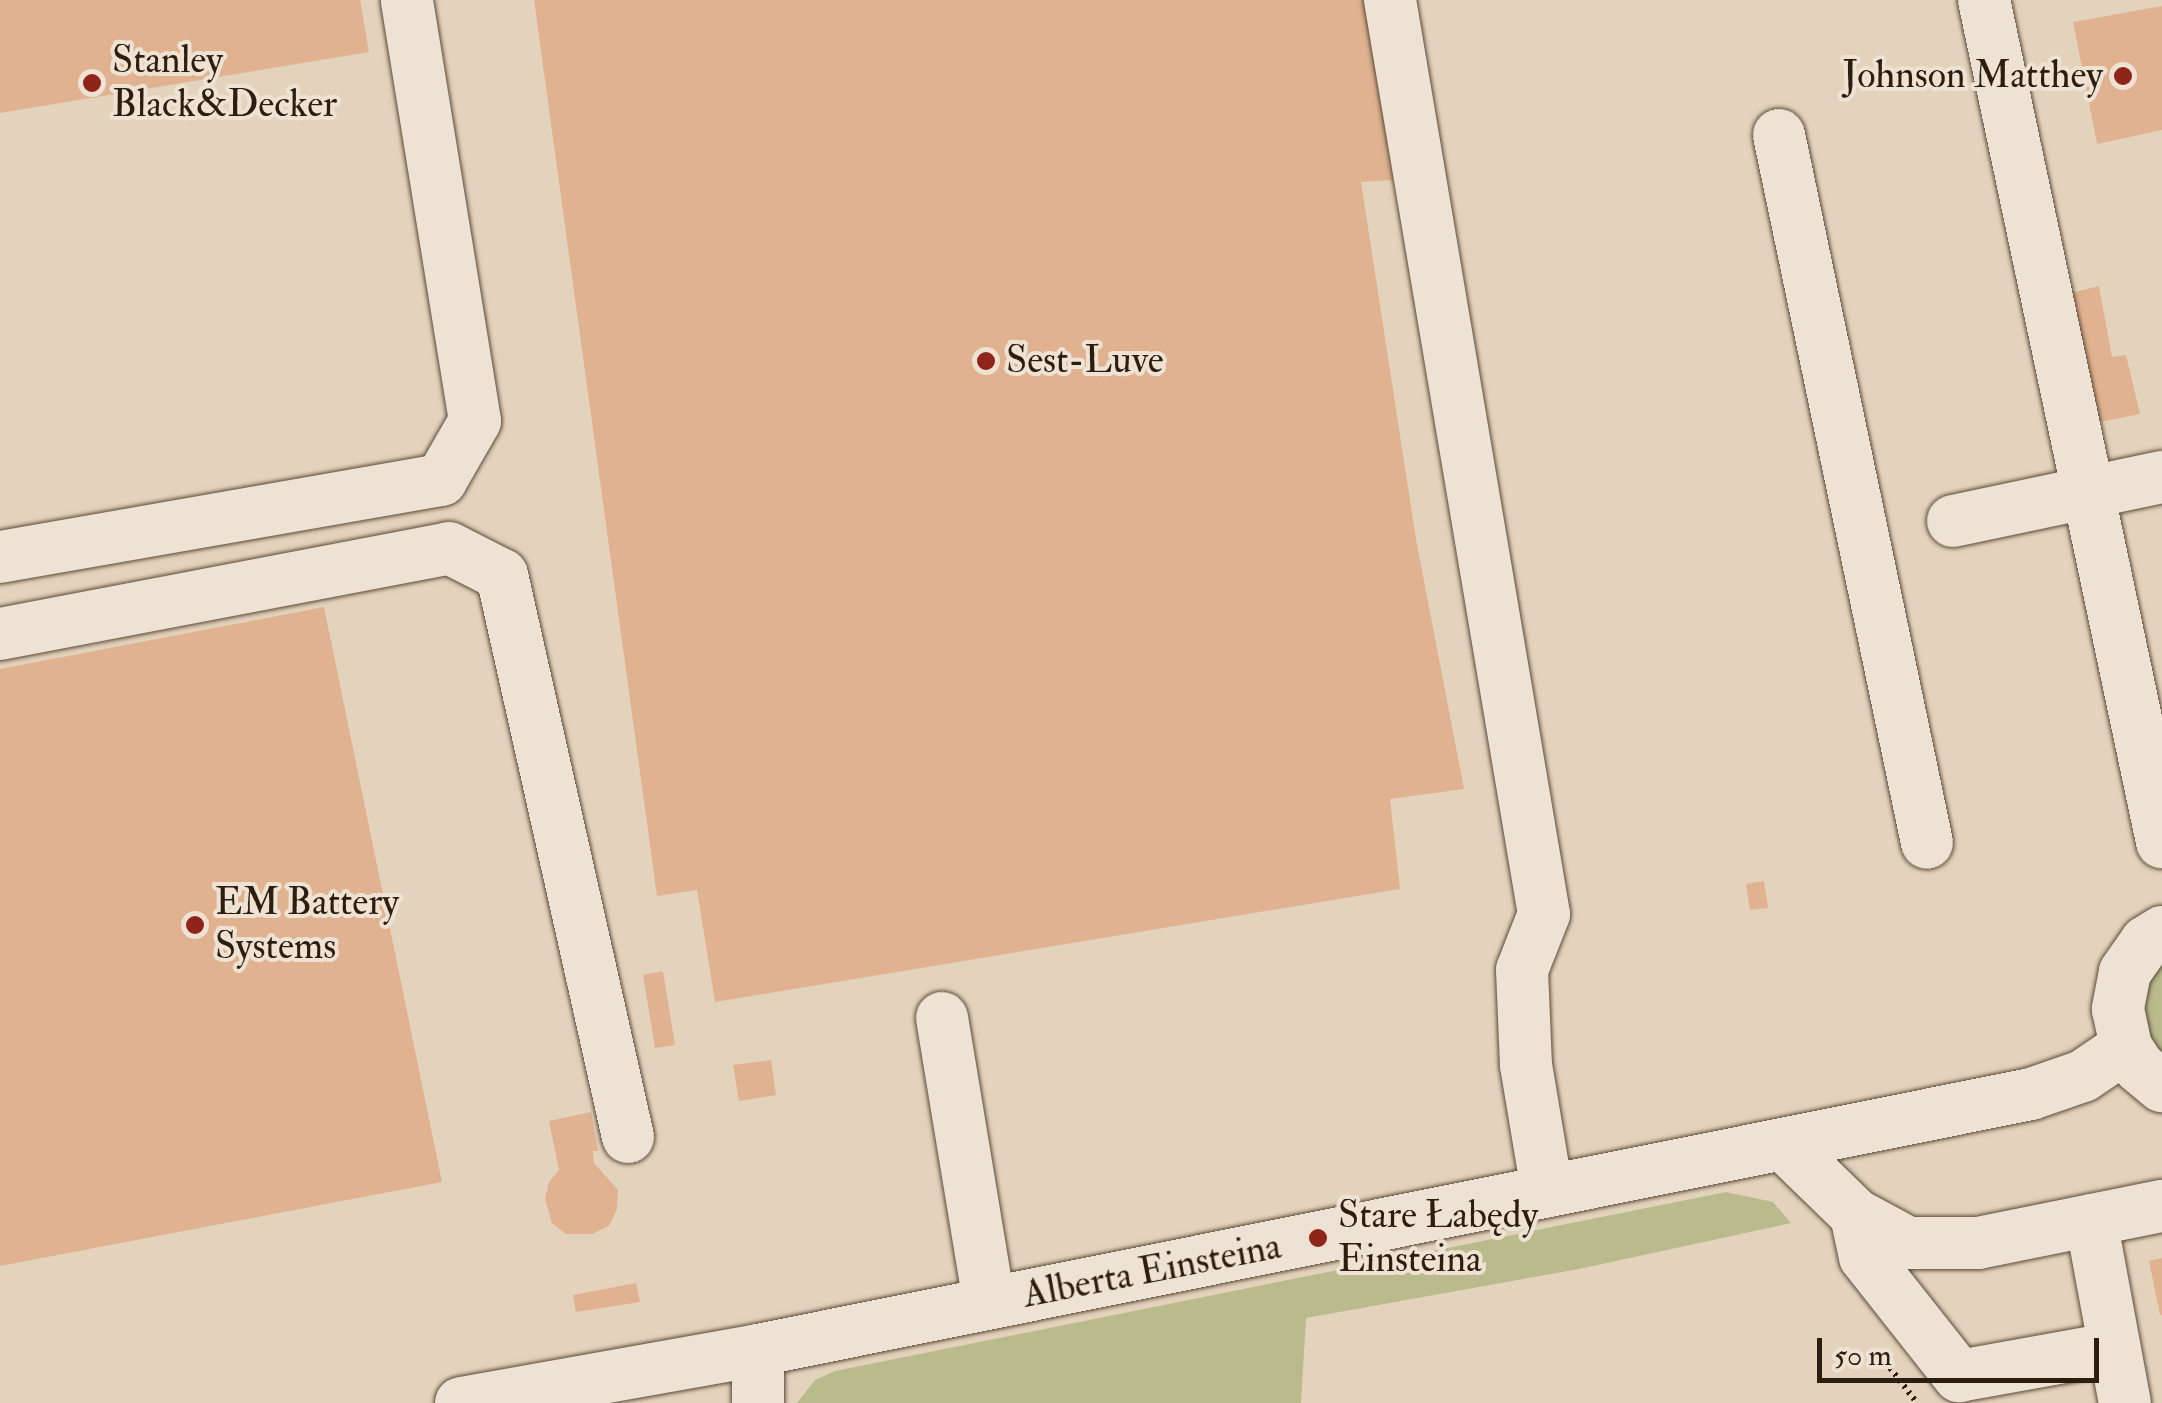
<!DOCTYPE html>
<html>
<head>
<meta charset="utf-8">
<style>
	body { margin:0 }
	#map { position:relative; width:2162px; height:1403px; overflow:hidden; background:#e4d3bc; font-family:"IM FELL Double Pica",serif }
	div>[style] { position:absolute }
	.green>* { inset:0; background:#b9bb8d }
	.building>* { inset:0; background:#e1b290 }
	.path>* { height:6px; margin-top:-3px; transform-origin:0; background:repeating-linear-gradient(90deg,#2c1e0e 0 2.5px,transparent 0 7.5px) }
	.roads { filter:drop-shadow(0 0 2px #5a4b3a) drop-shadow(0 0 2px #5a4b3a) }
	.minor>* { height:52px; margin:-26px; padding:0 26px; transform-origin:26px; border-radius:26px; background:#ede2d3 }
	.dots>* { width:28px; height:28px; translate:-50% -50%; box-sizing:border-box; border:5px solid #ede2d3; border-radius:50% }
	span { translate:-50% -50%; white-space:nowrap; text-align:center; line-height:1.15; -webkit-text-stroke:8px #ede2d3; paint-order:stroke }
	.poi-label { font-size:38px; color:#2c1e0e }
	.left { translate:0 -50%; text-align:left }
	.right { translate:-100% -50%; text-align:right }
	.street-label { font-size:38px; color:#2c1e0e }
	.scale { position:absolute; left:1817px; top:1338px; width:282px; height:45px; box-sizing:border-box; border:5px solid #2c1e0e; border-top:0; padding-left:12px; font-size:30px; line-height:35px; white-space:nowrap; color:#2c1e0e; -webkit-text-stroke:8px #ede2d3; paint-order:stroke }
</style>
</head>
<body>
<div id="map">
	<div class="green">
		<i style="clip-path:polygon(2162px 960px,2162px 1059px,2145px 1036px,2142px 991px)"></i>
		<i style="clip-path:polygon(1726px 1192px,1773px 1202px,1791px 1223px,1579px 1269px,1306px 1318px,1301px 1403px,797px 1403px,815px 1380px,835px 1371px)"></i>
	</div>
	<div class="building">
		<i style="clip-path:polygon(0 0,360px 0,369px 52px,0 113px)"></i>
		<i style="clip-path:polygon(534px 0,1365px 0,1393px 180px,1361px 182px,1416px 539px,1464px 789px,1390px 799px,1400px 889px,715px 1002px,697px 890px,657px 896px)"></i>
		<i style="clip-path:polygon(2162px 6px,2162px 130px,2097px 144px,2073px 22px)"></i>
		<i style="clip-path:polygon(2099px 286px,2112px 357px,2126px 355px,2140px 414px,2095px 423px,2071px 293px)"></i>
		<i style="clip-path:polygon(324px 607px,442px 1182px,0 1266px,0 669px)"></i>
		<i style="clip-path:polygon(1764px 881px,1768px 908px,1750px 910px,1746px 884px)"></i>
		<i style="clip-path:polygon(663px 971px,675px 1045px,655px 1048px,643px 975px)"></i>
		<i style="clip-path:polygon(771px 1060px,776px 1095px,739px 1101px,733px 1065px)"></i>
		<i style="clip-path:polygon(591px 1112px,598px 1151px,593px 1151px,594px 1163px,618px 1190px,617px 1209px,609px 1226px,592px 1234px,566px 1234px,552px 1223px,545px 1199px,549px 1182px,559px 1170px,549px 1121px)"></i>
		<i style="clip-path:polygon(2162px 1258px,2162px 1315px,2160px 1315px,2149px 1261px)"></i>
		<i style="clip-path:polygon(636px 1283px,640px 1302px,576px 1312px,573px 1295px)"></i>
	</div>
	<div class="path">
		<i style="left:1881px;top:1356px;width:59px;rotate:52.5deg"></i>
	</div>
	<div class="roads">
		<div class="minor">
			<i style="left:1390px;top:0;width:927px;rotate:80.44deg"></i>
			<i style="left:1544px;top:914px;width:60px;rotate:111.4deg"></i>
			<i style="left:1522px;top:970px;width:95px;rotate:87.6deg"></i>
			<i style="left:1526px;top:1065px;width:128px;rotate:80.5deg"></i>
			<i style="left:1984px;top:0;width:861px;rotate:78.06deg"></i>
			<i style="left:1779px;top:135px;width:723px;rotate:78.19deg"></i>
			<i style="left:1953px;top:521px;width:214px;rotate:-11.9deg"></i>
			<i style="left:0;top:557px;width:448px;rotate:-9.9deg"></i>
			<i style="left:441px;top:480px;width:68px;rotate:-60deg"></i>
			<i style="left:475px;top:421px;width:426px;rotate:-99.2deg"></i>
			<i style="left:0;top:634px;width:457px;rotate:-10.8deg"></i>
			<i style="left:449px;top:548px;width:59px;rotate:27deg"></i>
			<i style="left:502px;top:575px;width:576px;rotate:77.36deg"></i>
			<i style="left:2162px;top:932px;width:19px;rotate:148deg"></i>
			<i style="left:2146px;top:942px;width:37px;rotate:125deg"></i>
			<i style="left:2125px;top:972px;width:38px;rotate:101deg"></i>
			<i style="left:2118px;top:1009px;width:39px;rotate:78deg"></i>
			<i style="left:2126px;top:1047px;width:24px;rotate:57deg"></i>
			<i style="left:2139px;top:1067px;width:30px;rotate:40deg"></i>
			<i style="left:942px;top:1018px;width:289px;rotate:80.6deg"></i>
			<i style="left:1783px;top:1144px;width:102px;rotate:44.2deg"></i>
			<i style="left:1856px;top:1215px;width:59px;rotate:28.3deg"></i>
			<i style="left:1908px;top:1243px;width:70px"></i>
			<i style="left:1978px;top:1243px;width:188px;rotate:-11.4deg"></i>
			<i style="left:1856px;top:1215px;width:43px;rotate:77.9deg"></i>
			<i style="left:1865px;top:1257px;width:152px;rotate:51.7deg"></i>
			<i style="left:1959px;top:1376px;width:158px;rotate:-10.2deg"></i>
			<i style="left:2091px;top:1220px;width:186px;rotate:79.5deg"></i>
			<i style="left:758px;top:1350px;width:53px;rotate:90deg"></i>
			<i style="left:461px;top:1403px;width:302px;rotate:-10.1deg"></i>
			<i style="left:758px;top:1350px;width:1298px;rotate:-11.37deg"></i>
			<i style="left:2031px;top:1094px;width:55px;rotate:-19.1deg"></i>
			<i style="left:2083px;top:1076px;width:52px;rotate:-34deg"></i>
		</div>
	</div>
	<div class="dots">
		<i style="left:2123px;top:76px;background:#8f2418"></i>
		<i style="left:92px;top:83px;background:#8f2418"></i>
		<i style="left:986px;top:361px;background:#8f2418"></i>
		<i style="left:195px;top:925px;background:#8f2418"></i>
		<i style="left:1318px;top:1238px;background:#8f2418"></i>
	</div>
	<div class="poi-label">
		<span class="left" style="left:112px;top:83px">Stanley<br>Black&amp;Decker</span>
		<span class="right" style="left:2103px;top:76px">Johnson Matthey</span>
		<span class="left" style="left:1006px;top:361px">Sest-Luve</span>
		<span class="left" style="left:215px;top:925px">EM Battery<br>Systems</span>
		<span class="left" style="left:1338px;top:1238px">Stare Łabędy<br>Einsteina</span>
	</div>
	<div class="street-label">
		<span style="left:1152px;top:1271px;rotate:-11deg">Alberta Einsteina</span>
	</div>
	<div class="scale">50 m</div>
</div>
</body>
</html>
